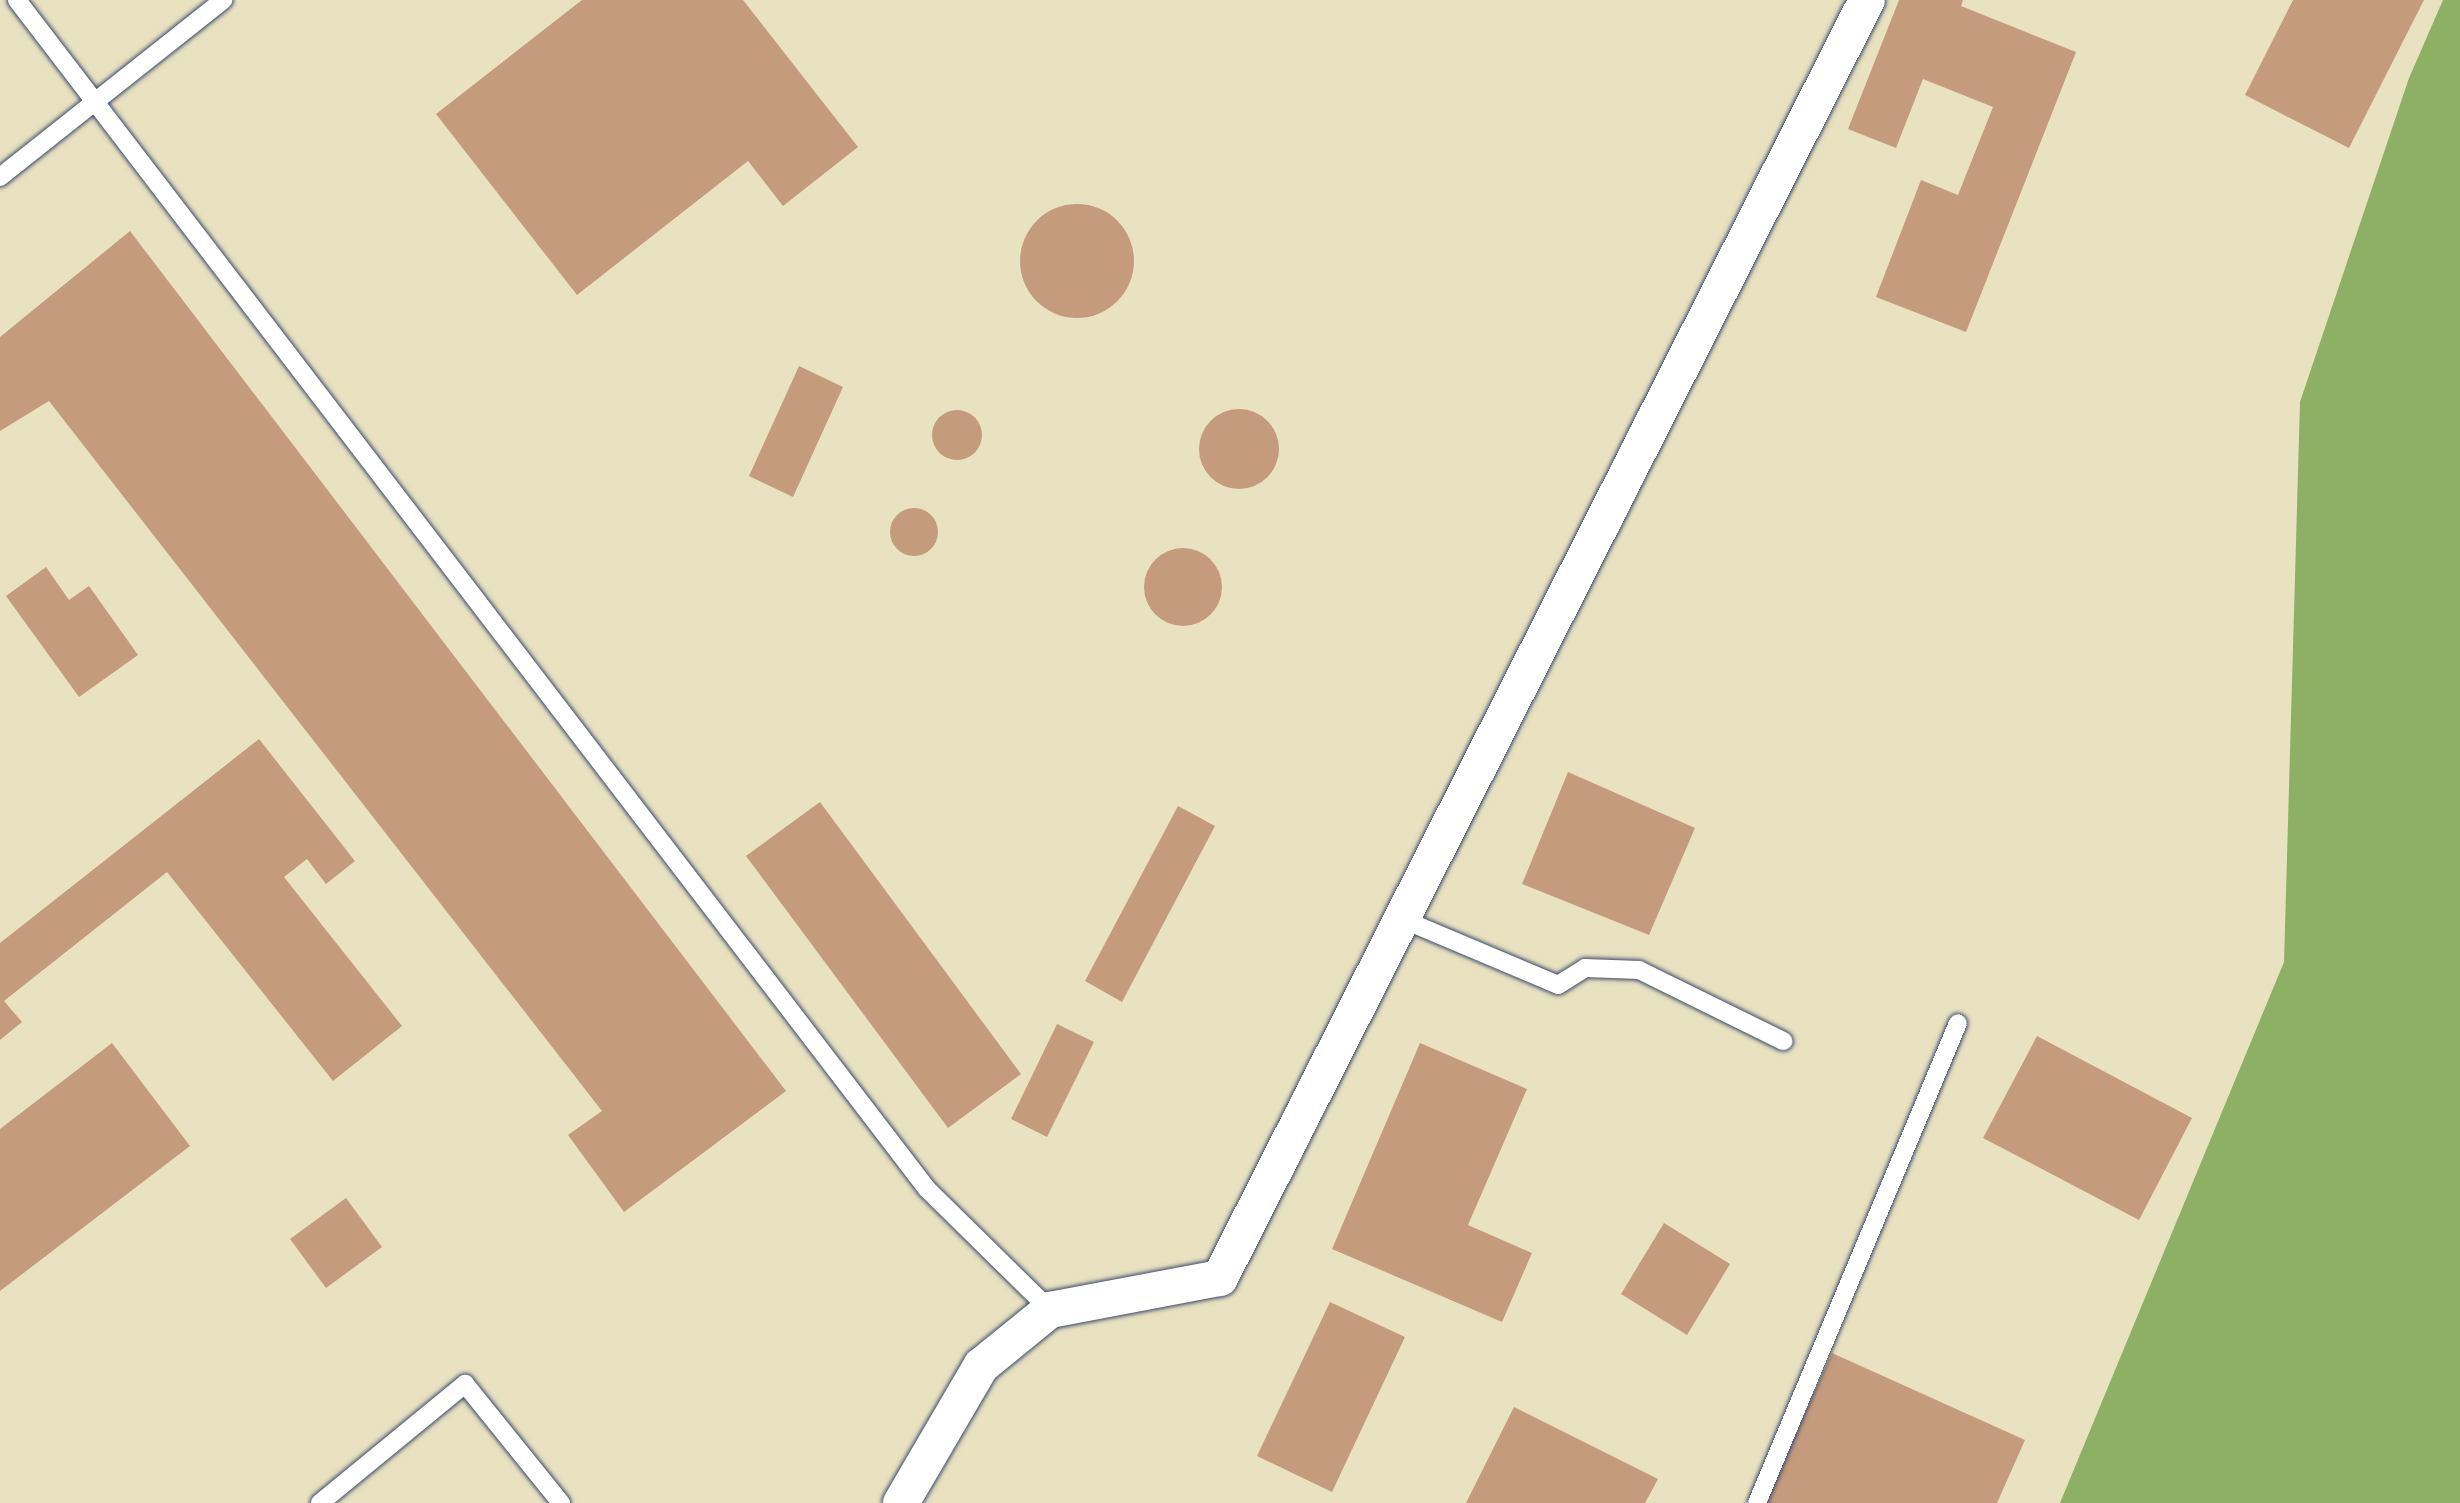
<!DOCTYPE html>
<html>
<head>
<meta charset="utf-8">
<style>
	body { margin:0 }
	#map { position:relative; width:2460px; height:1503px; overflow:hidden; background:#e9e2c0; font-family:"Balsamiq Sans",sans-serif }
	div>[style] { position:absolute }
	.forest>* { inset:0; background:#8db065 }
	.building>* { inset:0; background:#c59b7d }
	.round { border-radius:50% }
	.roads { filter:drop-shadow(0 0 2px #3a4a6d) drop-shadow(0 0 2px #3a4a6d) }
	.service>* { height:18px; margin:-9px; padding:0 9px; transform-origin:9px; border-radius:9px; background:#fff }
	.minor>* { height:36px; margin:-18px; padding:0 18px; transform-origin:18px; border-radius:18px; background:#fff }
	span { translate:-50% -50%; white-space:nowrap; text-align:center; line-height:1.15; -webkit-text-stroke:6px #fbf7ec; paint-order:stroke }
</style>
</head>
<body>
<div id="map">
	<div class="forest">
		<i style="clip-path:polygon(2443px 0,2460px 0,2460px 1503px,2060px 1503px,2284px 962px,2300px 402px,2409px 78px)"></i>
	</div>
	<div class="building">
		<i style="clip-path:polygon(582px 0,743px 0,858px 147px,783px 206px,748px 161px,577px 295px,436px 114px)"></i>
		<i style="clip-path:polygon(1899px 0,1963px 0,1961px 6px,2076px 52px,1966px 332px,1876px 297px,1921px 180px,1958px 195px,1993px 107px,1923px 79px,1896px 148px,1848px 129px)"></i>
		<i style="clip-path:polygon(2293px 0,2424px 0,2349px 148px,2245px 95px)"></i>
		<i class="round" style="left:1020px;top:204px;width:114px;height:114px"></i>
		<i style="clip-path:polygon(130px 231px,786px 1091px,624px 1212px,568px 1135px,602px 1111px,49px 401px,0 431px,0 337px)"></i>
		<i style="clip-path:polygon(799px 366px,843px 387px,793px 497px,749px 476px)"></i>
		<i class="round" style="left:1199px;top:409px;width:80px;height:80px"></i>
		<i class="round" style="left:932px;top:410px;width:50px;height:50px"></i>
		<i class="round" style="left:890px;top:508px;width:48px;height:48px"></i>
		<i class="round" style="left:1144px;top:548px;width:78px;height:78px"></i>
		<i style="clip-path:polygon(46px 567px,69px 600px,89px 586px,138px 655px,79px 697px,6px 596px)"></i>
		<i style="clip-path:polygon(259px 739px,355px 861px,326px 884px,307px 859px,284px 877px,402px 1026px,333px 1081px,167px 872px,4px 1001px,22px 1022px,0 1040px,0 943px)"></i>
		<i style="clip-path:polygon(1568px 772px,1695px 828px,1649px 935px,1522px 884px)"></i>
		<i style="clip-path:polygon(820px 802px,1021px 1074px,948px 1128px,746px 856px)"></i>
		<i style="clip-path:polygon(1178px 806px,1215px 826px,1122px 1002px,1085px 981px)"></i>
		<i style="clip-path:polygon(1057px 1024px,1094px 1042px,1047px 1137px,1011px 1119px)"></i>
		<i style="clip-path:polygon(2037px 1036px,2192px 1118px,2139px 1220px,1983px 1138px)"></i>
		<i style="clip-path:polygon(112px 1043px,190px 1146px,0 1291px,0 1129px)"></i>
		<i style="clip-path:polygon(1420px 1043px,1527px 1089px,1468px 1225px,1532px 1253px,1502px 1322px,1332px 1249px)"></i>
		<i style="clip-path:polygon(346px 1198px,382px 1247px,326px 1288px,290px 1239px)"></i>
		<i style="clip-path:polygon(1664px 1223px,1730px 1264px,1687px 1335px,1621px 1294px)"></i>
		<i style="clip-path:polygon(1330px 1302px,1405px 1337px,1332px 1492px,1257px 1456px)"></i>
		<i style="clip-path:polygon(1832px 1353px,2025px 1440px,1997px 1503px,1765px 1503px)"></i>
		<i style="clip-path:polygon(1514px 1407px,1658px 1479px,1645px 1503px,1466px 1503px)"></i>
	</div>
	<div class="roads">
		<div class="service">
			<i style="left:17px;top:0;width:1497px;rotate:52.57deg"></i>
			<i style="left:927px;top:1189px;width:173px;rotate:44.5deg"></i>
			<i style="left:0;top:177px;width:285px;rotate:-38.4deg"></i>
			<i style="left:1402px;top:919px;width:169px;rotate:22.9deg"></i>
			<i style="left:1558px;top:985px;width:32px;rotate:-32deg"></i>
			<i style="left:1585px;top:968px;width:54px;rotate:2.1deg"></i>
			<i style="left:1639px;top:970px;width:161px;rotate:26.2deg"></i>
			<i style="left:320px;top:1503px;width:188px;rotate:-39.4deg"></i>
			<i style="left:465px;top:1384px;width:153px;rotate:51.1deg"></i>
			<i style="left:1757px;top:1503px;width:520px;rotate:-67.28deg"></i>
		</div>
		<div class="minor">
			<i style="left:901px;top:1503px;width:159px;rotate:-59.7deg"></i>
			<i style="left:981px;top:1366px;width:89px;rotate:-39.1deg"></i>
			<i style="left:1050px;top:1310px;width:173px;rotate:-10.7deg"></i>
			<i style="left:1220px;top:1278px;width:1432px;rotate:-63.15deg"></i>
		</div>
	</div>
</div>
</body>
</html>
